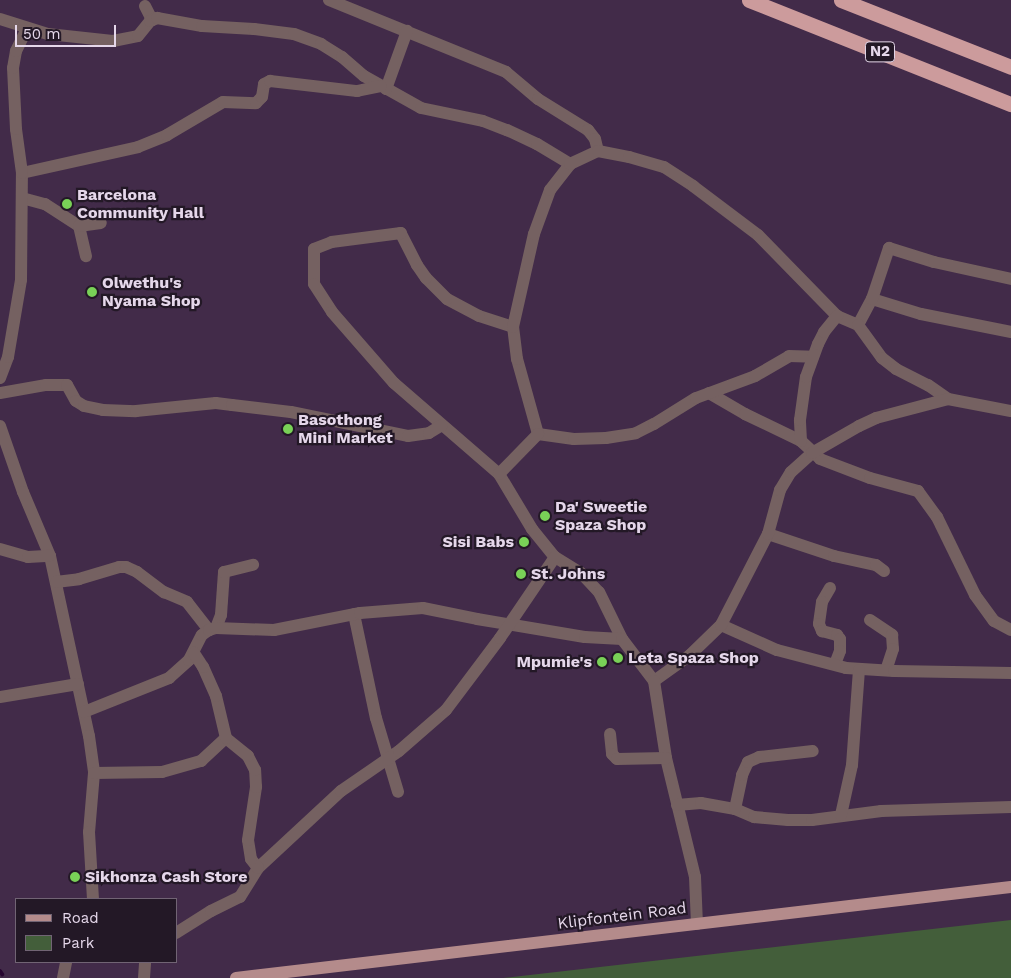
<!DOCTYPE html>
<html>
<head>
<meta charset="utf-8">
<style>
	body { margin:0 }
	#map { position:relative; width:1011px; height:978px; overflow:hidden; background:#422b49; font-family:"Work Sans",sans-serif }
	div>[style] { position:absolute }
	.green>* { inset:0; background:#435e3a }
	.stream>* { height:4px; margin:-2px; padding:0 2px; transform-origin:2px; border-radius:2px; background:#280631 }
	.minor>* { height:12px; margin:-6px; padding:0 6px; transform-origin:6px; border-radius:6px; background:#756161 }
	.major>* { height:12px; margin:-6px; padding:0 6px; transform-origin:6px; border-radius:6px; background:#b48b8b }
	.highway>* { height:15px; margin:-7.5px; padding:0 7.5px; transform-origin:7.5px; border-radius:7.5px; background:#cc9b9c }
	.dots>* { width:14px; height:14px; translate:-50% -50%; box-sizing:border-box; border:2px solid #231826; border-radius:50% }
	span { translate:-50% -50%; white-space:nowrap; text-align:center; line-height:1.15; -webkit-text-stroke:4.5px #231826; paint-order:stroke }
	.shield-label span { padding:1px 4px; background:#231826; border:1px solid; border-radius:4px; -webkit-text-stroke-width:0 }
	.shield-label { font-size:15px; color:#e5d7ea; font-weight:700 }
	.poi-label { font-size:16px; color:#e5d7ea; font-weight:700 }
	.left { translate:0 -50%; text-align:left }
	.right { translate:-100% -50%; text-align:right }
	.street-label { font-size:16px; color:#e5d7ea }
	.legend { position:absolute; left:15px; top:898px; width:162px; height:65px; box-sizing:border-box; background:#231826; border:1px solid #716474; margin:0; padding:6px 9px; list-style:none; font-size:15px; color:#e5d7ea }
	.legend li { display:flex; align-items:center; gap:10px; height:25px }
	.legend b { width:25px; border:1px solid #716474 }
	.scale { position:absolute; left:15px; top:25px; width:101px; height:22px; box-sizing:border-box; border:2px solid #e5d7ea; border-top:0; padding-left:6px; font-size:15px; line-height:18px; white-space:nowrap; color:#e5d7ea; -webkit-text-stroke:4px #231826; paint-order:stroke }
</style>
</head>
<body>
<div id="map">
	<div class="green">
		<i style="clip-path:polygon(1011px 920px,1011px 978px,503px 978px)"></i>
	</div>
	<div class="stream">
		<i style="left:0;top:971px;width:4px;rotate:56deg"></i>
	</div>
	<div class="minor">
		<i style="left:329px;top:0;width:191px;rotate:22.1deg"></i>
		<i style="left:506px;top:72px;width:42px;rotate:40.2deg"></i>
		<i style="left:538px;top:99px;width:59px;rotate:31.8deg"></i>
		<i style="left:588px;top:130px;width:11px;rotate:52deg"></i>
		<i style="left:595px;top:139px;width:12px;rotate:76deg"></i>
		<i style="left:145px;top:6px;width:16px;rotate:63deg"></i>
		<i style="left:0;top:19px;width:50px;rotate:17.4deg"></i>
		<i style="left:48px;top:34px;width:65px;rotate:6.1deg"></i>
		<i style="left:113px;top:41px;width:25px;rotate:-11deg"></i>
		<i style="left:138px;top:36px;width:19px;rotate:-51deg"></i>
		<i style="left:150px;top:21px;width:8px;rotate:-23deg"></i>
		<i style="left:157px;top:18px;width:46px;rotate:10.1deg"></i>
		<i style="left:202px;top:26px;width:52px;rotate:3.3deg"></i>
		<i style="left:254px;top:29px;width:40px;rotate:7.1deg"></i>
		<i style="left:294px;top:34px;width:29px;rotate:20deg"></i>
		<i style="left:321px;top:44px;width:25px;rotate:32deg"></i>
		<i style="left:342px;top:57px;width:29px;rotate:41deg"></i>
		<i style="left:364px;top:76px;width:65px;rotate:29.3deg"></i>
		<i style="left:421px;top:108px;width:63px;rotate:11.8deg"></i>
		<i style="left:483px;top:121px;width:26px;rotate:21deg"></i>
		<i style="left:507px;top:130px;width:33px;rotate:25deg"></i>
		<i style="left:537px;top:144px;width:39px;rotate:31deg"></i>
		<i style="left:386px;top:89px;width:62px;rotate:-70.1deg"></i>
		<i style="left:22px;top:173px;width:119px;rotate:-12.6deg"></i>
		<i style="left:138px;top:147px;width:31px;rotate:-22deg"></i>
		<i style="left:167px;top:135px;width:65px;rotate:-30.5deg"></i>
		<i style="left:223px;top:102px;width:33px;rotate:2deg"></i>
		<i style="left:256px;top:103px;width:8px;rotate:-45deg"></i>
		<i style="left:262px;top:97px;width:13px;rotate:-81deg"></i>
		<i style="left:264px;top:84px;width:7px;rotate:-27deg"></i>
		<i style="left:270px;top:81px;width:88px;rotate:6.6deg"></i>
		<i style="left:357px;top:91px;width:24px;rotate:-12deg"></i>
		<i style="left:22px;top:198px;width:24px;rotate:15deg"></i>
		<i style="left:45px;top:204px;width:40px;rotate:32.9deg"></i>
		<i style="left:79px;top:226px;width:31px;rotate:77deg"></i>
		<i style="left:79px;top:226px;width:22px;rotate:-8deg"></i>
		<i style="left:872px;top:299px;width:51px;rotate:17deg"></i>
		<i style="left:921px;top:314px;width:92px;rotate:11.3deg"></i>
		<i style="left:858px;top:325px;width:30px;rotate:-62deg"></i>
		<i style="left:872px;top:299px;width:54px;rotate:-71.6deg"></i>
		<i style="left:889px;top:248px;width:47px;rotate:17.3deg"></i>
		<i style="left:934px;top:262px;width:79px;rotate:12.4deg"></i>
		<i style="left:513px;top:327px;width:36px;rotate:-162deg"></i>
		<i style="left:479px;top:316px;width:36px;rotate:-152deg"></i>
		<i style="left:447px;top:299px;width:30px;rotate:-135deg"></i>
		<i style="left:426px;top:278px;width:16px;rotate:-125deg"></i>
		<i style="left:417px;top:265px;width:36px;rotate:-117deg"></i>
		<i style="left:401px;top:233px;width:70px;rotate:172.6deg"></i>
		<i style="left:332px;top:242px;width:19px;rotate:159deg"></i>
		<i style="left:314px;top:249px;width:35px;rotate:90deg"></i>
		<i style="left:314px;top:284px;width:33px;rotate:57deg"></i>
		<i style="left:332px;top:312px;width:94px;rotate:48.9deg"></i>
		<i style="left:394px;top:383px;width:139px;rotate:40.9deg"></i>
		<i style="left:499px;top:474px;width:64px;rotate:59deg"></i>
		<i style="left:532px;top:529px;width:36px;rotate:51deg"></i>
		<i style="left:555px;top:557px;width:31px;rotate:32deg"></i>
		<i style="left:581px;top:573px;width:26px;rotate:47deg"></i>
		<i style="left:599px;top:592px;width:52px;rotate:63.9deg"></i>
		<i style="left:0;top:378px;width:22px;rotate:-69deg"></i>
		<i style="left:8px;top:357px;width:78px;rotate:-80.4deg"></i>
		<i style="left:21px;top:280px;width:107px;rotate:-89.5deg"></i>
		<i style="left:22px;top:173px;width:44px;rotate:-97.8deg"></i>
		<i style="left:16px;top:129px;width:61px;rotate:-92.8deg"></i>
		<i style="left:13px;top:68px;width:17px;rotate:-80deg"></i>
		<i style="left:16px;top:51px;width:25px;rotate:-64deg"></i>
		<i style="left:0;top:393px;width:47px;rotate:-9.9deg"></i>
		<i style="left:46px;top:385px;width:21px"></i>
		<i style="left:67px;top:385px;width:18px;rotate:61deg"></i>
		<i style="left:76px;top:401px;width:9px;rotate:32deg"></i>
		<i style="left:84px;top:406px;width:19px;rotate:12deg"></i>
		<i style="left:103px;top:410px;width:33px;rotate:2deg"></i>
		<i style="left:136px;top:411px;width:80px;rotate:-5.7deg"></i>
		<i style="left:216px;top:403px;width:16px;rotate:7deg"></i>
		<i style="left:232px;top:405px;width:59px;rotate:6.8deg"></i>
		<i style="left:291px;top:412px;width:119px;rotate:11.6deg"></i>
		<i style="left:408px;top:436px;width:21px;rotate:-8deg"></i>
		<i style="left:429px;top:433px;width:15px;rotate:-32deg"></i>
		<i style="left:709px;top:393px;width:42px;rotate:30.3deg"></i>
		<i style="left:745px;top:414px;width:62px;rotate:25.7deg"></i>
		<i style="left:801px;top:441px;width:26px;rotate:43deg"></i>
		<i style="left:820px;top:459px;width:53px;rotate:20.8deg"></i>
		<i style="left:870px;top:478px;width:50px;rotate:15.2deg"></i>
		<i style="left:918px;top:491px;width:32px;rotate:54deg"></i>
		<i style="left:937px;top:517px;width:87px;rotate:64deg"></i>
		<i style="left:975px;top:595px;width:32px;rotate:54deg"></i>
		<i style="left:994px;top:621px;width:19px;rotate:28deg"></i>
		<i style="left:0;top:426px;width:70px;rotate:70.8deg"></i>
		<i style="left:23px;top:492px;width:69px;rotate:67.1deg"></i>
		<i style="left:50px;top:556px;width:184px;rotate:77.8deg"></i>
		<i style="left:89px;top:736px;width:37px;rotate:82deg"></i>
		<i style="left:94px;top:773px;width:59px;rotate:94.8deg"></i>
		<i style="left:89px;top:832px;width:67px;rotate:86.6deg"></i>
		<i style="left:538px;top:434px;width:78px;rotate:-105.6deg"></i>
		<i style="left:517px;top:359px;width:32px;rotate:-97deg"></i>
		<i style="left:513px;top:327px;width:95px;rotate:-77.3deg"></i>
		<i style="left:534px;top:234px;width:47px;rotate:-70deg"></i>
		<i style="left:550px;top:190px;width:33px;rotate:-52deg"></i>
		<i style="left:570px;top:164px;width:31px;rotate:-25deg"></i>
		<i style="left:598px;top:151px;width:32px;rotate:11deg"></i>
		<i style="left:629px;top:157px;width:36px;rotate:16deg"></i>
		<i style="left:664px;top:167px;width:35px;rotate:33deg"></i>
		<i style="left:693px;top:186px;width:81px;rotate:37deg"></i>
		<i style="left:758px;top:235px;width:113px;rotate:45.7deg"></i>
		<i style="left:837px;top:316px;width:23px;rotate:23deg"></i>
		<i style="left:858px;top:325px;width:41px;rotate:54deg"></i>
		<i style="left:882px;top:358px;width:18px;rotate:38deg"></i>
		<i style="left:896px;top:369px;width:36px;rotate:27deg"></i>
		<i style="left:928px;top:385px;width:24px;rotate:35deg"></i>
		<i style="left:948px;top:399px;width:64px;rotate:10.8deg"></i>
		<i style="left:538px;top:434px;width:36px;rotate:8deg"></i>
		<i style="left:574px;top:439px;width:32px;rotate:-2deg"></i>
		<i style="left:606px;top:438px;width:30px;rotate:-9deg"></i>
		<i style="left:636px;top:433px;width:20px;rotate:-27deg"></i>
		<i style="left:654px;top:424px;width:49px;rotate:-31.8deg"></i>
		<i style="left:696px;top:398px;width:63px;rotate:-20.4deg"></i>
		<i style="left:755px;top:376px;width:39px;rotate:-30deg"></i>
		<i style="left:789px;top:356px;width:24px;rotate:2deg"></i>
		<i style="left:801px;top:441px;width:21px;rotate:-93deg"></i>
		<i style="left:800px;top:420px;width:43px;rotate:-82.1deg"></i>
		<i style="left:806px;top:377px;width:35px;rotate:-70deg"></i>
		<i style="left:818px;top:344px;width:13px;rotate:-63deg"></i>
		<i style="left:824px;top:332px;width:21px;rotate:-51deg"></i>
		<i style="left:499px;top:474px;width:56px;rotate:-45.7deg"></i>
		<i style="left:768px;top:534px;width:70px;rotate:18.4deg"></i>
		<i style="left:834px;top:556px;width:43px;rotate:12.1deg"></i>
		<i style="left:876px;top:565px;width:10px;rotate:37deg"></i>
		<i style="left:0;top:549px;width:29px;rotate:16deg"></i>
		<i style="left:28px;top:557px;width:22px;rotate:-3deg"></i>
		<i style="left:56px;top:582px;width:23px;rotate:-7deg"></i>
		<i style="left:79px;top:579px;width:42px;rotate:-16.7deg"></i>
		<i style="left:119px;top:567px;width:7px"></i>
		<i style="left:126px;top:567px;width:12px;rotate:24deg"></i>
		<i style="left:137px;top:572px;width:34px;rotate:37deg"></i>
		<i style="left:164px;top:592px;width:25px;rotate:23deg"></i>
		<i style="left:187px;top:602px;width:36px;rotate:52deg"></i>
		<i style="left:830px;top:588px;width:16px;rotate:120deg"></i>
		<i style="left:822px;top:602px;width:22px;rotate:98deg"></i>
		<i style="left:819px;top:624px;width:8px;rotate:67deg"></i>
		<i style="left:822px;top:631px;width:16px;rotate:15deg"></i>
		<i style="left:837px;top:635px;width:5px;rotate:53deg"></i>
		<i style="left:840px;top:639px;width:12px;rotate:90deg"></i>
		<i style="left:840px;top:651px;width:14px;rotate:111deg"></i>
		<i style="left:354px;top:614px;width:106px;rotate:78.1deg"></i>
		<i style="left:376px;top:718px;width:77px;rotate:73.4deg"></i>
		<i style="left:870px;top:620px;width:27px;rotate:34deg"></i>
		<i style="left:892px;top:635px;width:14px;rotate:86deg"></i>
		<i style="left:893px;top:649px;width:22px;rotate:108deg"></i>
		<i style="left:721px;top:625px;width:61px;rotate:24.1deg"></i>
		<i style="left:777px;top:650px;width:71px;rotate:14.6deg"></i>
		<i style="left:846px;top:668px;width:48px;rotate:3.6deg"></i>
		<i style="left:894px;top:671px;width:117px;rotate:1deg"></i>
		<i style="left:216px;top:628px;width:14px;rotate:-69deg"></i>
		<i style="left:221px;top:615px;width:43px;rotate:-86deg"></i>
		<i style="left:224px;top:572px;width:30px;rotate:-14deg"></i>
		<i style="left:654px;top:681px;width:44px;rotate:-35.8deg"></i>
		<i style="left:690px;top:655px;width:43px;rotate:-44.1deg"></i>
		<i style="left:721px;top:625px;width:102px;rotate:-62.7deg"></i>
		<i style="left:768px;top:534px;width:46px;rotate:-74.7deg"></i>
		<i style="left:780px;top:490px;width:21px;rotate:-59deg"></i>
		<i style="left:791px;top:472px;width:28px;rotate:-42deg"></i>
		<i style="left:812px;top:453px;width:54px;rotate:-29.9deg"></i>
		<i style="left:859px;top:426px;width:19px;rotate:-25deg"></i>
		<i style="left:876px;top:418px;width:74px;rotate:-14.8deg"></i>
		<i style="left:0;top:697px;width:79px;rotate:-9.5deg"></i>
		<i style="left:84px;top:712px;width:92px;rotate:-21.8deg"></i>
		<i style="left:169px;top:678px;width:27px;rotate:-42deg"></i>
		<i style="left:189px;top:660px;width:28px;rotate:-63deg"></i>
		<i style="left:202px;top:635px;width:9px;rotate:-36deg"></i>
		<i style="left:209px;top:630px;width:7px;rotate:-16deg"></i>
		<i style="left:216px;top:628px;width:58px;rotate:2deg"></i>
		<i style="left:274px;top:630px;width:88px;rotate:-11.2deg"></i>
		<i style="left:360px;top:613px;width:63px;rotate:-4.5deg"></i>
		<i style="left:423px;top:608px;width:55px;rotate:11.5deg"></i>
		<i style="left:477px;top:619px;width:109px;rotate:9.5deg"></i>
		<i style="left:585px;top:637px;width:37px;rotate:3deg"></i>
		<i style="left:622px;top:639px;width:53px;rotate:52.7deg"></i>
		<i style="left:654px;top:681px;width:78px;rotate:81.1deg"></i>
		<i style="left:666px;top:758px;width:122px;rotate:76.3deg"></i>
		<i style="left:695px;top:877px;width:47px;rotate:87.6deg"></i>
		<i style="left:610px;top:734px;width:20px;rotate:84deg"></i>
		<i style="left:612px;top:754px;width:7px;rotate:45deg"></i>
		<i style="left:617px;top:759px;width:49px;rotate:-1.2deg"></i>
		<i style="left:94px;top:773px;width:68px;rotate:-0.8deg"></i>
		<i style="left:162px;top:772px;width:41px;rotate:-15.8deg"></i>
		<i style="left:201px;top:761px;width:34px;rotate:-43deg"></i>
		<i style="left:677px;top:805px;width:24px;rotate:-5deg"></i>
		<i style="left:701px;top:803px;width:35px;rotate:10deg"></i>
		<i style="left:735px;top:809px;width:21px;rotate:23deg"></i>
		<i style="left:754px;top:817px;width:34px;rotate:5deg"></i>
		<i style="left:788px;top:820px;width:24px"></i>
		<i style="left:812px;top:820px;width:70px;rotate:-7.4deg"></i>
		<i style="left:881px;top:811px;width:130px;rotate:-1.8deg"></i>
		<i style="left:735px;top:809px;width:35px;rotate:-78deg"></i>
		<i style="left:742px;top:775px;width:14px;rotate:-65deg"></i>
		<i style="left:748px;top:762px;width:12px;rotate:-24deg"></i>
		<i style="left:759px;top:757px;width:54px;rotate:-6.3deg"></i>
		<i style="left:841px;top:815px;width:51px;rotate:-77.6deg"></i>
		<i style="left:852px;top:765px;width:95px;rotate:-85.8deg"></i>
		<i style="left:258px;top:868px;width:113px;rotate:-42.9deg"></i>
		<i style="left:341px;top:791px;width:70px;rotate:-34.6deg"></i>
		<i style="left:399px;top:751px;width:62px;rotate:-41.1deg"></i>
		<i style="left:446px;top:710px;width:90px;rotate:-53.1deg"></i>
		<i style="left:500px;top:638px;width:98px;rotate:-55.8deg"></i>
		<i style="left:176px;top:933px;width:41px;rotate:-32.2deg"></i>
		<i style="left:211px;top:911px;width:32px;rotate:-26deg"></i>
		<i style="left:240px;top:897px;width:34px;rotate:-58deg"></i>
		<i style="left:258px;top:868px;width:11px;rotate:-128deg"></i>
		<i style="left:251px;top:859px;width:19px;rotate:-99deg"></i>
		<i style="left:248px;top:840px;width:54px;rotate:-81.4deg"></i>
		<i style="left:256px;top:787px;width:17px;rotate:-93deg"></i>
		<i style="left:255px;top:770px;width:16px;rotate:-117deg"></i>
		<i style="left:248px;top:756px;width:28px;rotate:-141deg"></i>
		<i style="left:226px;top:738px;width:43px;rotate:-103.4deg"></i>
		<i style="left:216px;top:696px;width:32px;rotate:-114deg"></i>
		<i style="left:203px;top:667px;width:17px;rotate:-123deg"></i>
		<i style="left:63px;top:978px;width:16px;rotate:-79deg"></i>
		<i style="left:144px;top:978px;width:16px;rotate:-86deg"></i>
	</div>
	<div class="major">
		<i style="left:236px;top:978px;width:780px;rotate:-6.7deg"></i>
	</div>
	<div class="highway">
		<i style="left:749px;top:0;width:282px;rotate:21.7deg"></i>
		<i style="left:841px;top:0;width:183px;rotate:21.5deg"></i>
	</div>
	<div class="dots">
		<i style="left:67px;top:204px;background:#79d157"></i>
		<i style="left:92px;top:292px;background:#79d157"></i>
		<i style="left:288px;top:429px;background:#79d157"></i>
		<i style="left:545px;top:516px;background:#79d157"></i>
		<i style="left:524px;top:542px;background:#79d157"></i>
		<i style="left:521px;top:574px;background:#79d157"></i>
		<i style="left:618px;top:658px;background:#79d157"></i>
		<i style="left:602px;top:662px;background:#79d157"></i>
		<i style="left:75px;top:877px;background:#79d157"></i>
	</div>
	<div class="shield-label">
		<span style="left:880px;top:52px">N2</span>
	</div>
	<div class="poi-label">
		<span class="left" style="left:77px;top:204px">Barcelona<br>Community Hall</span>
		<span class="left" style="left:102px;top:292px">Olwethu's<br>Nyama Shop</span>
		<span class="left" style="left:298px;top:429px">Basothong<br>Mini Market</span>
		<span class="left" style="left:555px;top:516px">Da' Sweetie<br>Spaza Shop</span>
		<span class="right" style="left:514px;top:542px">Sisi Babs</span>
		<span class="left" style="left:531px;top:574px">St. Johns</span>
		<span class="left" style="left:628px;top:658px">Leta Spaza Shop</span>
		<span class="right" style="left:592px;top:662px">Mpumie's</span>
		<span class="left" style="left:85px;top:877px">Sikhonza Cash Store</span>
	</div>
	<div class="street-label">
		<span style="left:622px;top:916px;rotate:-7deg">Klipfontein Road</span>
	</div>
	<ul class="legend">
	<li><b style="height:6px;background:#b48b8b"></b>Road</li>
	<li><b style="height:14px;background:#435e3a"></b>Park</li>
	</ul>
	<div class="scale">50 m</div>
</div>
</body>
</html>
